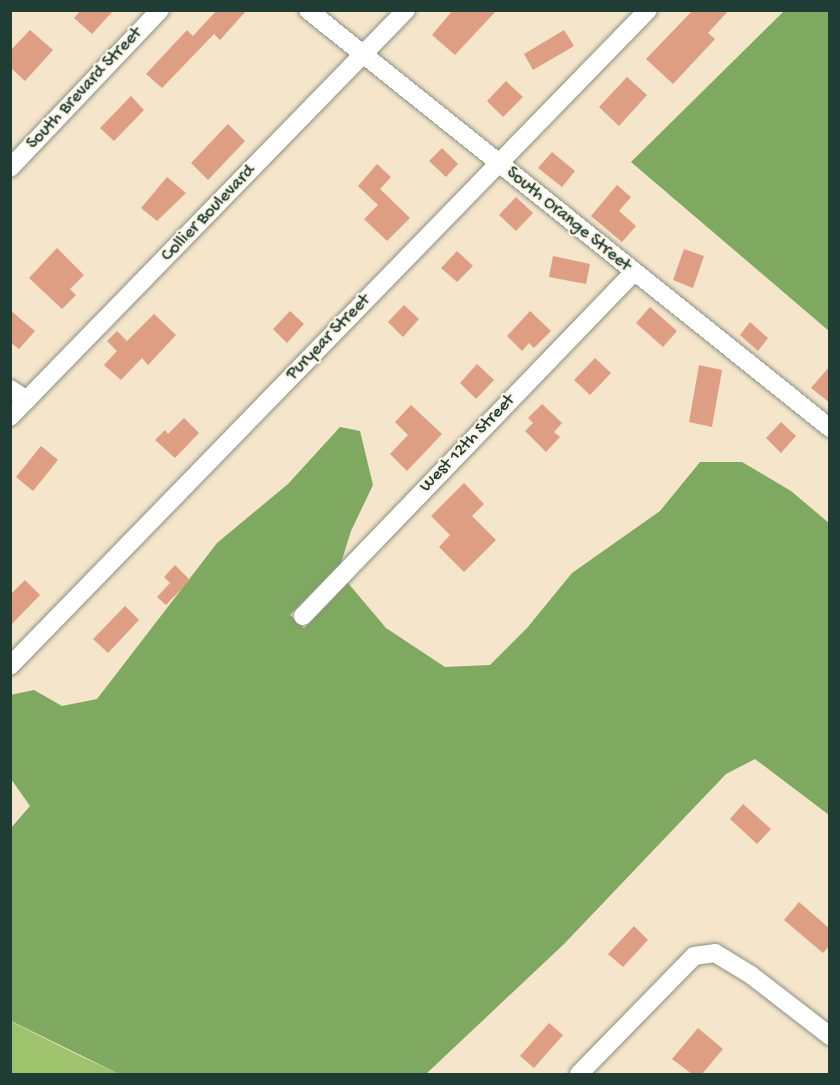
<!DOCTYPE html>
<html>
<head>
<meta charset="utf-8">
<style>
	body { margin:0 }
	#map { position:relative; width:840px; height:1085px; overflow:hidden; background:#f5e5cb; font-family:"Gochi Hand",sans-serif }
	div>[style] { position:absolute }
	.green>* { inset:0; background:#9fc36c }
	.forest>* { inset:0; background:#7fa960 }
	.building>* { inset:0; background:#de9e84 }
	.roads { filter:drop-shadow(0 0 2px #8a9180) drop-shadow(0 0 2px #8a9180) }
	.minor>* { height:18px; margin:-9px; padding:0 9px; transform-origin:9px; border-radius:9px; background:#fff }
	span { translate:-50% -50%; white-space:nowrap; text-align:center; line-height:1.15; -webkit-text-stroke:4.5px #fcf5e5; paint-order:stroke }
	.street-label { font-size:18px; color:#1f3d34 }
	.frame { position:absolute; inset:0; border:12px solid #1f3d34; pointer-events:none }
</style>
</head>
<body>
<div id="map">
	<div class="green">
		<i style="clip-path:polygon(10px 1021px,78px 1055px,119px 1074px,11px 1074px)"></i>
	</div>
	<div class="forest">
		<i style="clip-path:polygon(784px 11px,829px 11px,829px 331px,631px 162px)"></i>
		<i style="clip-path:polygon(340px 427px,360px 431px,373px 485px,351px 531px,341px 563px,290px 615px,304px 628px,348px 583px,386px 628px,445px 667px,490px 665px,527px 628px,572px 573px,660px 511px,700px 462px,742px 462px,791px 491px,829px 523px,829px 815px,755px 759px,726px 774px,564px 944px,426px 1074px,119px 1074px,11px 1021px,11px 828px,30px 806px,11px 779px,10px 695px,34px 690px,62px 706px,97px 699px,217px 543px,288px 484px)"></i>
	</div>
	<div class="building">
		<i style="clip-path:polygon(81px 10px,114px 10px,92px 34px,74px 18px)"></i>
		<i style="clip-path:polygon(217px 10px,247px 10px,220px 40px,214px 34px,162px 88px,146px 74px,187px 30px,193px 36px)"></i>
		<i style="clip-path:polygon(453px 10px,497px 10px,455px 55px,432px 35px)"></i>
		<i style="clip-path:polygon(693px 10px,729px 10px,708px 33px,715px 39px,673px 84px,646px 59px)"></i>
		<i style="clip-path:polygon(30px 30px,53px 50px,25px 81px,10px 67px,10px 51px)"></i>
		<i style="clip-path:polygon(564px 30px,574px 46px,533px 70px,524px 54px)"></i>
		<i style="clip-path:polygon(627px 77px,647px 95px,619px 126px,599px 107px)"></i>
		<i style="clip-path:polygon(506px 81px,523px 97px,503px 117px,487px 101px)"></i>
		<i style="clip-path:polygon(131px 96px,144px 110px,114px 141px,100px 128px)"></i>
		<i style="clip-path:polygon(228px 124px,245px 141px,208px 180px,191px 163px)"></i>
		<i style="clip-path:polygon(442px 148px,458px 164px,446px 177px,429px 161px)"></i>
		<i style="clip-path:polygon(552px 152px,575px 171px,562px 187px,538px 168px)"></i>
		<i style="clip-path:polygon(377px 164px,391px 177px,380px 189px,410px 218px,387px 241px,364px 219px,378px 205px,358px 186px)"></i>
		<i style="clip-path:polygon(167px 177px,186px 193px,157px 221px,141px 208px)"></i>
		<i style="clip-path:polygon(617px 185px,631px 197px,619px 211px,636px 226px,622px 242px,591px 216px)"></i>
		<i style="clip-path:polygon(516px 197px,533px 213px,516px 231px,499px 215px)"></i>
		<i style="clip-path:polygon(57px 248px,84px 275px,70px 289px,76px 295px,62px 309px,29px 278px)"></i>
		<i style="clip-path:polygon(684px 249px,704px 256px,693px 288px,673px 280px)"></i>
		<i style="clip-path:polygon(457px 251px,473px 266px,457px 282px,441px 268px)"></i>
		<i style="clip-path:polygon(553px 256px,590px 264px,586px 284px,549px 277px)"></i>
		<i style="clip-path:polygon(404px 305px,419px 319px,403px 337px,388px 322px)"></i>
		<i style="clip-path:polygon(650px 307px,677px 331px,663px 347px,636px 323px)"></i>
		<i style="clip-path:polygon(10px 310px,35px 331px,19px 349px,10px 342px)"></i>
		<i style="clip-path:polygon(290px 311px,304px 324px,287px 343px,273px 329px)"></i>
		<i style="clip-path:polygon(530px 311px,551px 331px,534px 348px,529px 343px,522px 351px,507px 336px)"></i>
		<i style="clip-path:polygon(154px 314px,176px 335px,148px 365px,142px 358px,121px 380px,104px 365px,117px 351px,107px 341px,117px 331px,127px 341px)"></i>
		<i style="clip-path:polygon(750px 322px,768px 338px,758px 351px,740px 335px)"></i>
		<i style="clip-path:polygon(595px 358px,611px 373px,590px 395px,574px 380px)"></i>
		<i style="clip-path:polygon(477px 364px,494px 380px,476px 399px,460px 383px)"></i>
		<i style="clip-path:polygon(699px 365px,722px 370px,712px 427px,689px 422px)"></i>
		<i style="clip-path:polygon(830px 366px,830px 403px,811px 388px)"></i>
		<i style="clip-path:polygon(542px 404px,562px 423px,554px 432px,560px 437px,546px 452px,525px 431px,533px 423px,528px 418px)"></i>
		<i style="clip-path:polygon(411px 405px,442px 434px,407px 471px,390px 454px,408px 435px,395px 422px)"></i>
		<i style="clip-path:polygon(184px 418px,199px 433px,175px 458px,155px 440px,165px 430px,168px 434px)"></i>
		<i style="clip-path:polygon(781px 422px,796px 436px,781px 453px,766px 438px)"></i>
		<i style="clip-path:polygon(41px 446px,58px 460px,33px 491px,16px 477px)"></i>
		<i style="clip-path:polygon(464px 483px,484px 504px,472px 516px,496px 540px,464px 572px,439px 547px,450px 535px,431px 516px)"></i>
		<i style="clip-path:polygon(175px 565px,190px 580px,166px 605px,157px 597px,170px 583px,164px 577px)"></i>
		<i style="clip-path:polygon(25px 580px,40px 595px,10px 626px,10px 595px)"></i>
		<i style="clip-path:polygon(125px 606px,139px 620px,108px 653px,93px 639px)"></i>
		<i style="clip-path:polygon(743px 804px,771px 829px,757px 844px,730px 819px)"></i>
		<i style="clip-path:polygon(799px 902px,830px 929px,830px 945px,823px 953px,784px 920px)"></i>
		<i style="clip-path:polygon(634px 926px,648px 940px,623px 967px,608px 954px)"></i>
		<i style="clip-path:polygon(549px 1023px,563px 1035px,534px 1068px,520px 1056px)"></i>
		<i style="clip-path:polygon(698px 1028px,723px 1049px,702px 1074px,692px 1074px,672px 1059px)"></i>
	</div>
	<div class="roads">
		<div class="minor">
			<i style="left:308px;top:10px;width:669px;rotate:38.69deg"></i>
			<i style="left:10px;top:168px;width:218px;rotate:-46.5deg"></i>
			<i style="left:10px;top:389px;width:20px;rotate:33deg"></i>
			<i style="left:10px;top:417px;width:568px;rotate:-45.78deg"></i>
			<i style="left:303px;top:616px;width:476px;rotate:-46.1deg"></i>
			<i style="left:10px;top:666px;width:915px;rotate:-45.8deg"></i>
			<i style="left:579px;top:1074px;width:165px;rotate:-45.7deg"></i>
			<i style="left:694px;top:956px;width:21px;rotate:-8deg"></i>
			<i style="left:715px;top:953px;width:42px;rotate:31.4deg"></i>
			<i style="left:751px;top:975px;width:100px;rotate:37.7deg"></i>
		</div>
	</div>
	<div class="street-label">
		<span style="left:85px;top:89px;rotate:-47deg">South Brevard Street</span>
		<span style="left:209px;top:214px;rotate:-46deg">Collier Boulevard</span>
		<span style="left:568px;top:220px;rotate:39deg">South Orange Street</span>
		<span style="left:329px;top:338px;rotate:-46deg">Puryear Street</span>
		<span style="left:468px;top:444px;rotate:-46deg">West 12th Street</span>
	</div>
	<div class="frame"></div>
</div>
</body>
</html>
